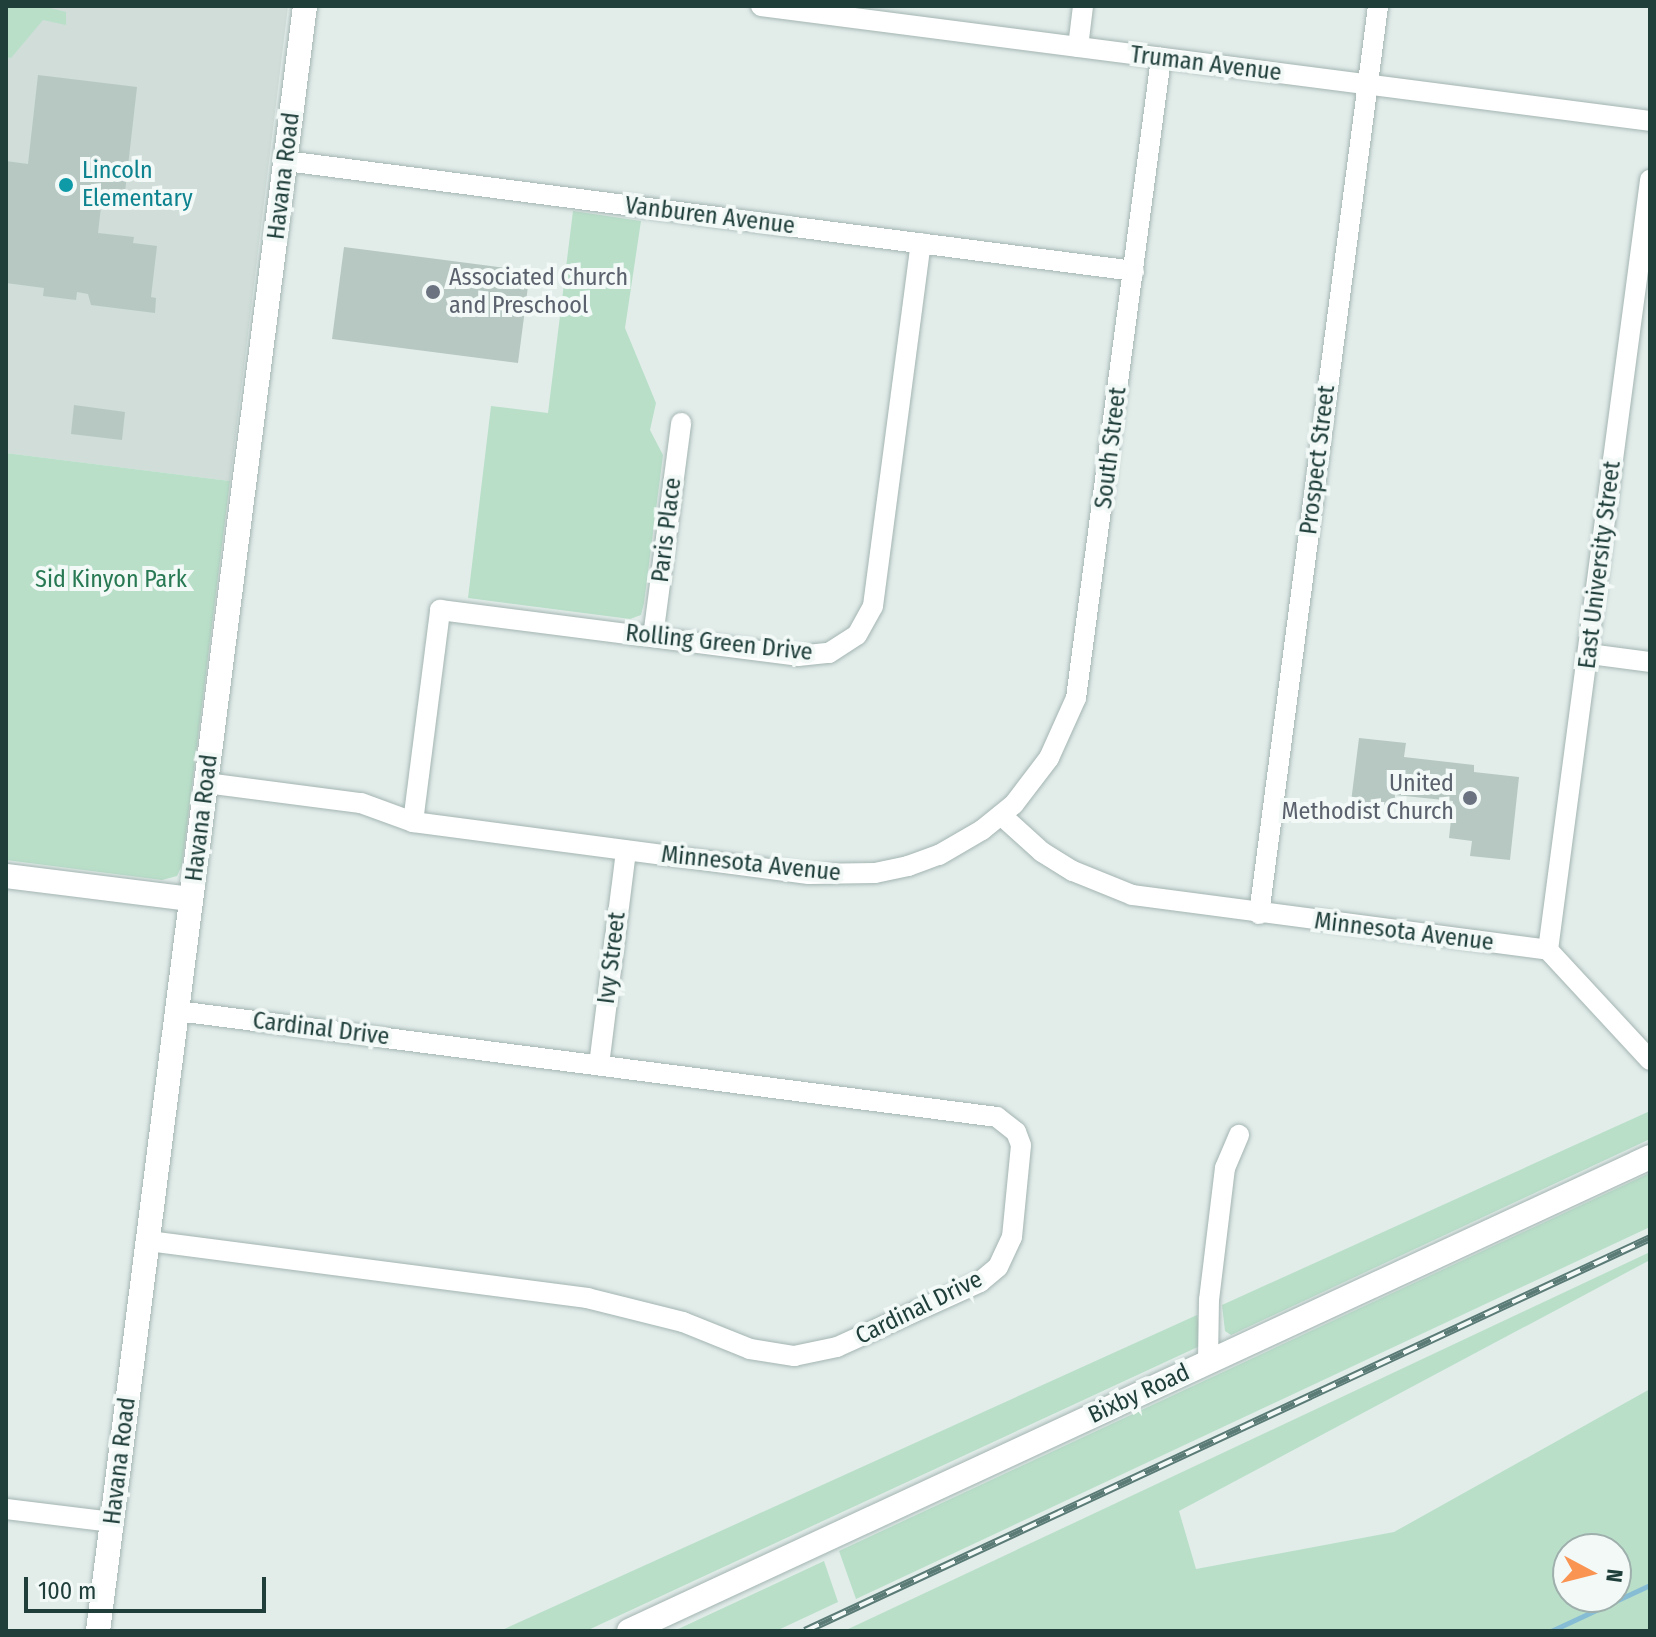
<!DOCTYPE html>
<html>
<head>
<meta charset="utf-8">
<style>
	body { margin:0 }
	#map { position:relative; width:1656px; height:1637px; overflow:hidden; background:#e2edea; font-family:"Fira Sans Condensed",sans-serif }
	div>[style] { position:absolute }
	.built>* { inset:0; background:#d0ddd9 }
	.green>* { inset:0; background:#b9dfc9 }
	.stream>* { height:5px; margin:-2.5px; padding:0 2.5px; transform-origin:2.5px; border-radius:2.5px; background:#86bdd5 }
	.building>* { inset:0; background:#b7c8c3 }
	.roads { filter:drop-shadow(0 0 2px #a4b5b2) drop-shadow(0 0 2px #a4b5b2) }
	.street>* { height:20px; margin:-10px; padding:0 10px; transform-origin:10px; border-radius:10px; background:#fff }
	.secondary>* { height:24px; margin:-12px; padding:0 12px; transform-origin:12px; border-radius:12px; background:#fff }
	.rail>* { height:8px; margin-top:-4px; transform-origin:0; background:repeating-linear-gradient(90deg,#f2f9f7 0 15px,#5b7b77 0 30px); box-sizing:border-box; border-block:2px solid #5b7b77 }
	.dots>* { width:22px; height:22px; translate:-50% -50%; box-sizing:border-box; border:4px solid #f2f9f7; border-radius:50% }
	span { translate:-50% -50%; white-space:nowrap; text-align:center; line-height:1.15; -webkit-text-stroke:8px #f2f9f7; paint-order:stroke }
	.street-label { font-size:24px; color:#203f3b }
	.culture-label { font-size:24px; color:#0d838f }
	.left { translate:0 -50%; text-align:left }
	.worship-label { font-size:24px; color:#5b616d }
	.right { translate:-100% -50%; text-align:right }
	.park-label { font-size:24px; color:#287953 }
	.frame { position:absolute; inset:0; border:8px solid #203f3b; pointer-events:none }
	.north { position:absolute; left:1552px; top:1533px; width:80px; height:80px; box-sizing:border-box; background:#f2f9f7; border:2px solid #9eafac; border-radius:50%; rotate:97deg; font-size:22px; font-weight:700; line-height:32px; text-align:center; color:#203f3b }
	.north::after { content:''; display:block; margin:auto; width:28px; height:36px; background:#fa9452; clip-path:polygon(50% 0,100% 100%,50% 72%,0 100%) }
	.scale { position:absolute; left:24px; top:1577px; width:242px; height:36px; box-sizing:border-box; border:4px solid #203f3b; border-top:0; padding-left:10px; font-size:24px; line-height:28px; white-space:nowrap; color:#203f3b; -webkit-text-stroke:6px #f2f9f7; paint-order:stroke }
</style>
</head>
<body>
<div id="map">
	<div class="built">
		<i style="clip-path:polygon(6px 6px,288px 6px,230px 481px,6px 453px)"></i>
	</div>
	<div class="green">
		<i style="clip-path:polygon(6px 6px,42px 6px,66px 12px,66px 25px,43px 20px,11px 58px,6px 57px)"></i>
		<i style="clip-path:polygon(573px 211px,641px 221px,625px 328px,656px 403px,650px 430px,663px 455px,644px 603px,641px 615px,630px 619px,468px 598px,491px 406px,548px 413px)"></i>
		<i style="clip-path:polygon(6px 453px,230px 481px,182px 865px,177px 876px,162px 880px,6px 860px)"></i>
		<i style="clip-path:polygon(1650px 1111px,1650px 1139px,1231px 1335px,1225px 1331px,1222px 1305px)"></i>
		<i style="clip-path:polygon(1650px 1173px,1650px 1227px,856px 1599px,839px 1551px)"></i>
		<i style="clip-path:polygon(evenodd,1650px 1252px,1650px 1260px,1179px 1511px,1196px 1569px,1394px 1532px,1650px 1389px,1650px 1631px,844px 1631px,1650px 1252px,1568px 1549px,1616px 1549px,1616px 1597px,1568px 1597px,1568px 1549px)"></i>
		<i style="clip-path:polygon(1197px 1315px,1202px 1345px,586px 1631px,500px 1631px)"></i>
		<i style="clip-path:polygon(824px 1561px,838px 1602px,776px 1631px,674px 1631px)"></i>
	</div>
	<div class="stream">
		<i style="left:1551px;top:1631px;width:109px;rotate:-24.9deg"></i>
	</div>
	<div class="building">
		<i style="clip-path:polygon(38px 75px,137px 87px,123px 210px,101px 207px,98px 233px,134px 237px,133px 243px,157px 246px,151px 297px,156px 298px,155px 313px,91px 305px,88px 294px,77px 292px,76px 300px,43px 296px,44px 288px,6px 283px,6px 161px,28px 164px)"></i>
		<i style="clip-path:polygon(344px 247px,530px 271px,518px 363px,332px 339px)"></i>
		<i style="clip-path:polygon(74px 405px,125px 412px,122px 440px,71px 434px)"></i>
		<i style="clip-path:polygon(1359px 738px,1406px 743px,1404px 757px,1474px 765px,1474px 772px,1519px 777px,1510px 860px,1470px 856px,1472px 841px,1449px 838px,1453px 801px,1395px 795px,1394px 806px,1351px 802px)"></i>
	</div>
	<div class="roads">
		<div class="street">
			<i style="left:761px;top:6px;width:896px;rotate:7.37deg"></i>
			<i style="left:1078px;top:47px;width:41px;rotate:-83deg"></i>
			<i style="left:286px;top:161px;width:855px;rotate:7.39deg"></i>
			<i style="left:653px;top:637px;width:216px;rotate:-82.5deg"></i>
			<i style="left:1589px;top:654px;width:62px;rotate:7.5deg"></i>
			<i style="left:206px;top:783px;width:156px;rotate:7.4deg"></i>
			<i style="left:361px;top:803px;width:55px;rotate:20.1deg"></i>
			<i style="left:413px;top:822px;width:399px;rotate:7.5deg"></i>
			<i style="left:809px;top:874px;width:66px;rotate:-0.9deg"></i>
			<i style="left:875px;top:873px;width:34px;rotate:-12deg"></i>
			<i style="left:908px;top:866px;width:33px;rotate:-20deg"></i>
			<i style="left:939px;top:855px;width:50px;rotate:-30.2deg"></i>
			<i style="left:982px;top:830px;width:41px;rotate:-39.1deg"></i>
			<i style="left:1014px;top:804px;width:58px;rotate:-52.7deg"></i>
			<i style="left:1049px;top:758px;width:66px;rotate:-65.8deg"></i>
			<i style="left:1076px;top:698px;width:646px;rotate:-82.43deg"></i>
			<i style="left:1001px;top:815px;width:55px;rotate:42.1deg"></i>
			<i style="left:1042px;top:852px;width:36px;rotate:32deg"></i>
			<i style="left:1073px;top:871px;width:64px;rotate:22.1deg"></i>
			<i style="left:1132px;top:895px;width:420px;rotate:7.5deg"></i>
			<i style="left:413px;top:822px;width:214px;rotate:-82.7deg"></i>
			<i style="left:440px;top:610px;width:361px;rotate:7.3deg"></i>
			<i style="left:798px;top:656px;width:31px;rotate:-6deg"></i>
			<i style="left:829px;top:653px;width:33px;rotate:-33deg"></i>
			<i style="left:857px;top:635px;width:33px;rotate:-61deg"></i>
			<i style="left:873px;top:606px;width:366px;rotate:-82.5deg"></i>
			<i style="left:1259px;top:914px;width:916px;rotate:-82.53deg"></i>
			<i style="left:1548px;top:950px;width:777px;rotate:-82.45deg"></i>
			<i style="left:1548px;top:950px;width:150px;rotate:47.2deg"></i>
			<i style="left:599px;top:1065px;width:216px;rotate:-82.8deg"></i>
			<i style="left:149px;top:1241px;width:442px;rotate:7.4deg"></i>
			<i style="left:587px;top:1298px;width:99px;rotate:14deg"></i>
			<i style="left:683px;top:1322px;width:72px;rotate:21.9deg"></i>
			<i style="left:750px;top:1349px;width:45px;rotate:9deg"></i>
			<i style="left:794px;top:1356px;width:44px;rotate:-11.8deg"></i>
			<i style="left:837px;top:1347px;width:157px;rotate:-24.4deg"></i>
			<i style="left:980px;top:1282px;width:23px;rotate:-40deg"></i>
			<i style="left:998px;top:1267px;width:33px;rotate:-65deg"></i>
			<i style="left:1012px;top:1237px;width:92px;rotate:-84.4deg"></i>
			<i style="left:1021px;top:1145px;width:14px;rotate:-111deg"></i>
			<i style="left:1016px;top:1132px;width:24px;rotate:-142deg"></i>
			<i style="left:997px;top:1117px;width:827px;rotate:-172.63deg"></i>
			<i style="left:1208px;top:1362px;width:62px;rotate:-89.1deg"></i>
			<i style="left:1209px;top:1300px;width:133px;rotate:-83.1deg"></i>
			<i style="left:1225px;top:1168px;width:36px;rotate:-67deg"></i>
			<i style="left:6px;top:1509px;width:107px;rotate:7deg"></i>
		</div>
		<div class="secondary">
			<i style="left:6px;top:876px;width:186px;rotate:7.1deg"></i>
			<i style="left:98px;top:1631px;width:1638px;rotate:-82.74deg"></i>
			<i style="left:629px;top:1631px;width:1126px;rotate:-24.9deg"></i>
		</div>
	</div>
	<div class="rail">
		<i style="left:805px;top:1631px;width:932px;rotate:-24.94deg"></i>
	</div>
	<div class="dots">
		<i style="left:66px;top:185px;background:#0f9aa8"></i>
		<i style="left:433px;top:292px;background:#6b7280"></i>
		<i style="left:1470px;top:798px;background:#6b7280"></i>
	</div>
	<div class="street-label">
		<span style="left:1206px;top:64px;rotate:7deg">Truman Avenue</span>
		<span style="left:284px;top:176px;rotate:-83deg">Havana Road</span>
		<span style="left:710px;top:216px;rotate:7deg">Vanburen Avenue</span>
		<span style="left:1111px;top:448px;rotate:-83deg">South Street</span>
		<span style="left:1318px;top:460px;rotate:-83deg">Prospect Street</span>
		<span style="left:667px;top:530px;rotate:-83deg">Paris Place</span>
		<span style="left:1600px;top:565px;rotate:-83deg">East University Street</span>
		<span style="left:719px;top:643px;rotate:6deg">Rolling Green Drive</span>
		<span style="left:202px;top:818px;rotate:-83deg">Havana Road</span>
		<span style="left:751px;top:864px;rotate:6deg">Minnesota Avenue</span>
		<span style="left:1404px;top:932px;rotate:7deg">Minnesota Avenue</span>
		<span style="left:612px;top:958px;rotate:-83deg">Ivy Street</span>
		<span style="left:321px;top:1029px;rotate:7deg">Cardinal Drive</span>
		<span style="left:919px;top:1308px;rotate:-26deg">Cardinal Drive</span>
		<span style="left:1139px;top:1394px;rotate:-25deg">Bixby Road</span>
		<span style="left:120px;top:1461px;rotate:-83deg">Havana Road</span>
	</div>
	<div class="culture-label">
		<span class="left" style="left:82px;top:185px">Lincoln<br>Elementary</span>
	</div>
	<div class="worship-label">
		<span class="left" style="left:449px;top:292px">Associated Church<br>and Preschool</span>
		<span class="right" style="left:1454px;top:798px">United<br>Methodist Church</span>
	</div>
	<div class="park-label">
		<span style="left:111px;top:580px">Sid Kinyon Park</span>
	</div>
	<div class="frame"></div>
	<div class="north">N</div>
	<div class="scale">100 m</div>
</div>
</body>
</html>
